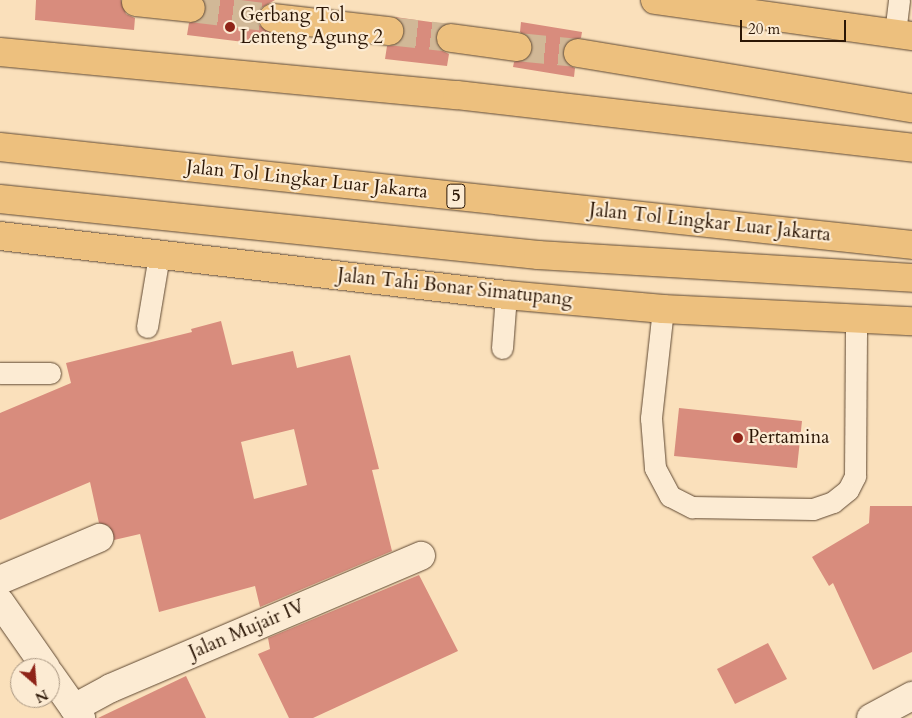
<!DOCTYPE html>
<html>
<head>
<meta charset="utf-8">
<style>
	body { margin:0 }
	#map { position:relative; width:912px; height:718px; overflow:hidden; background:#fae0bb; font-family:Cardo,serif }
	div>[style] { position:absolute }
	.building>* { inset:0; background:#d88c7d }
	.motorway-tunnel>* { height:28px; margin-top:-14px; transform-origin:0; background:repeating-linear-gradient(90deg,#d1b897 0 28px,transparent 0 42px) }
	.roads { filter:drop-shadow(0 0 1px #5f4832) drop-shadow(0 0 1px #5f4832) }
	.service>* { height:21px; margin:-10.5px; padding:0 10.5px; transform-origin:10.5px; border-radius:10.5px; background:#fcebd3 }
	.minor>* { height:28px; margin:-14px; padding:0 14px; transform-origin:14px; border-radius:14px; background:#fcebd3 }
	.trunk>* { height:28px; margin:-14px; padding:0 14px; transform-origin:14px; border-radius:14px; background:#edc07e }
	.motorway>* { height:28px; margin:-14px; padding:0 14px; transform-origin:14px; border-radius:14px; background:#edc07e }
	.dots>* { width:14px; height:14px; translate:-50% -50%; box-sizing:border-box; border:2px solid #fcebd3; border-radius:50% }
	span { translate:-50% -50%; white-space:nowrap; text-align:center; line-height:1.15; -webkit-text-stroke:4.5px #fcebd3; paint-order:stroke }
	.shield-label span { padding:1px 4px; background:#fcebd3; border:1px solid; border-radius:4px; -webkit-text-stroke-width:0 }
	.shield-label { font-size:18px; color:#2b1605; font-weight:700 }
	.poi-label { font-size:19px; color:#2b1605 }
	.left { translate:0 -50%; text-align:left }
	.street-label { font-size:19px; color:#2b1605 }
	.north { position:absolute; left:10px; top:658px; width:50px; height:50px; box-sizing:border-box; background:#fcebd3; border:1px solid #a89681; border-radius:50%; rotate:153deg; font-size:14px; font-weight:700; line-height:20px; text-align:center; color:#2b1605 }
	.north::after { content:''; display:block; margin:auto; width:18px; height:22px; background:#8f2418; clip-path:polygon(50% 0,100% 100%,50% 72%,0 100%) }
	.scale { position:absolute; left:740px; top:20px; width:106px; height:22px; box-sizing:border-box; border:2px solid #2b1605; border-top:0; padding-left:6px; font-size:15px; line-height:18px; white-space:nowrap; color:#2b1605; -webkit-text-stroke:4px #fcebd3; paint-order:stroke }
</style>
</head>
<body>
<div id="map">
	<div class="building">
		<i style="clip-path:polygon(36px 0,121px 0,126px 14px,135px 18px,134px 30px,35px 20px)"></i>
		<i style="clip-path:polygon(204px 0,275px 0,261px 8px,258px 16px,259px 25px,271px 33px,269px 45px,187px 35px,189px 23px,204px 17px,207px 9px)"></i>
		<i style="clip-path:polygon(395px 17px,445px 24px,436px 36px,441px 50px,449px 54px,447px 66px,385px 59px,387px 46px,396px 45px,404px 33px,403px 24px)"></i>
		<i style="clip-path:polygon(521px 22px,582px 32px,581px 38px,566px 43px,563px 51px,568px 65px,575px 68px,574px 77px,513px 67px,514px 62px,529px 57px,532px 50px,531px 41px,520px 32px)"></i>
		<i style="clip-path:polygon(evenodd,221px 321px,232px 365px,293px 351px,297px 368px,350px 355px,379px 469px,372px 470px,392px 551px,260px 607px,255px 586px,159px 612px,140px 534px,114px 540px,109px 526px,99px 523px,90px 482px,0 520px,0 413px,71px 383px,66px 363px,192px 332px,191px 329px,221px 321px,294px 429px,307px 485px,254px 499px,241px 442px,294px 429px)"></i>
		<i style="clip-path:polygon(679px 408px,802px 421px,797px 468px,674px 456px)"></i>
		<i style="clip-path:polygon(870px 506px,912px 506px,912px 652px,873px 670px,833px 583px,829px 586px,812px 557px,869px 523px)"></i>
		<i style="clip-path:polygon(419px 575px,458px 651px,313px 718px,289px 718px,258px 654px,270px 649px,268px 638px)"></i>
		<i style="clip-path:polygon(768px 643px,787px 679px,735px 704px,717px 669px)"></i>
		<i style="clip-path:polygon(186px 676px,206px 718px,98px 718px)"></i>
	</div>
	<div class="motorway-tunnel">
		<i style="left:191px;top:8px;width:83px;rotate:7deg"></i>
		<i style="left:389px;top:31px;width:62px;rotate:6.4deg"></i>
		<i style="left:517px;top:47px;width:61px;rotate:5.6deg"></i>
	</div>
	<div class="roads">
		<div class="service">
			<i style="left:895px;top:33px;width:33px;rotate:-83deg"></i>
			<i style="left:663px;top:309px;width:110px;rotate:96.3deg"></i>
			<i style="left:651px;top:418px;width:50px;rotate:85.4deg"></i>
			<i style="left:655px;top:468px;width:32px;rotate:62deg"></i>
			<i style="left:670px;top:496px;width:25px;rotate:27deg"></i>
			<i style="left:692px;top:507px;width:121px;rotate:0.9deg"></i>
			<i style="left:813px;top:509px;width:21px;rotate:-19deg"></i>
			<i style="left:833px;top:502px;width:19px;rotate:-39deg"></i>
			<i style="left:848px;top:490px;width:16px;rotate:-63deg"></i>
			<i style="left:855px;top:476px;width:159px;rotate:-89.6deg"></i>
			<i style="left:147px;top:327px;width:73px;rotate:-80.5deg"></i>
			<i style="left:502px;top:348px;width:53px;rotate:-85.7deg"></i>
			<i style="left:0;top:373px;width:50px"></i>
		</div>
		<div class="minor">
			<i style="left:0;top:580px;width:108px;rotate:-23deg"></i>
			<i style="left:0;top:602px;width:80px;rotate:55.1deg"></i>
			<i style="left:50px;top:674px;width:54px;rotate:54.8deg"></i>
			<i style="left:74px;top:708px;width:42px;rotate:-28.4deg"></i>
			<i style="left:111px;top:688px;width:337px;rotate:-23.1deg"></i>
			<i style="left:871px;top:718px;width:47px;rotate:-28.2deg"></i>
		</div>
		<div class="trunk">
			<i style="left:655px;top:0;width:260px;rotate:8deg"></i>
			<i style="left:0;top:236px;width:509px;rotate:6.65deg"></i>
			<i style="left:506px;top:295px;width:158px;rotate:5.1deg"></i>
			<i style="left:663px;top:309px;width:249px;rotate:2.8deg"></i>
		</div>
		<div class="motorway">
			<i style="left:136px;top:2px;width:55px;rotate:6.2deg"></i>
			<i style="left:273px;top:18px;width:117px;rotate:6.4deg"></i>
			<i style="left:451px;top:38px;width:67px;rotate:7.8deg"></i>
			<i style="left:0;top:52px;width:459px;rotate:5.4deg"></i>
			<i style="left:457px;top:95px;width:458px;rotate:6.6deg"></i>
			<i style="left:578px;top:53px;width:338px;rotate:9.4deg"></i>
			<i style="left:0;top:147px;width:917px;rotate:6.13deg"></i>
			<i style="left:0;top:199px;width:541px;rotate:5.94deg"></i>
			<i style="left:538px;top:255px;width:375px;rotate:3.5deg"></i>
		</div>
	</div>
	<div class="dots">
		<i style="left:230px;top:27px;background:#8f2418"></i>
		<i style="left:738px;top:438px;background:#8f2418"></i>
	</div>
	<div class="shield-label">
		<span style="left:456px;top:196px">5</span>
	</div>
	<div class="poi-label">
		<span class="left" style="left:240px;top:27px">Gerbang Tol<br>Lenteng Agung 2</span>
		<span class="left" style="left:748px;top:438px">Pertamina</span>
	</div>
	<div class="street-label">
		<span style="left:307px;top:180px;rotate:6deg">Jalan Tol Lingkar Luar Jakarta</span>
		<span style="left:710px;top:223px;rotate:6deg">Jalan Tol Lingkar Luar Jakarta</span>
		<span style="left:455px;top:288px;rotate:6deg">Jalan Tahi Bonar Simatupang</span>
		<span style="left:247px;top:630px;rotate:-23deg">Jalan Mujair IV</span>
	</div>
	<div class="north">N</div>
	<div class="scale">20 m</div>
</div>
</body>
</html>
